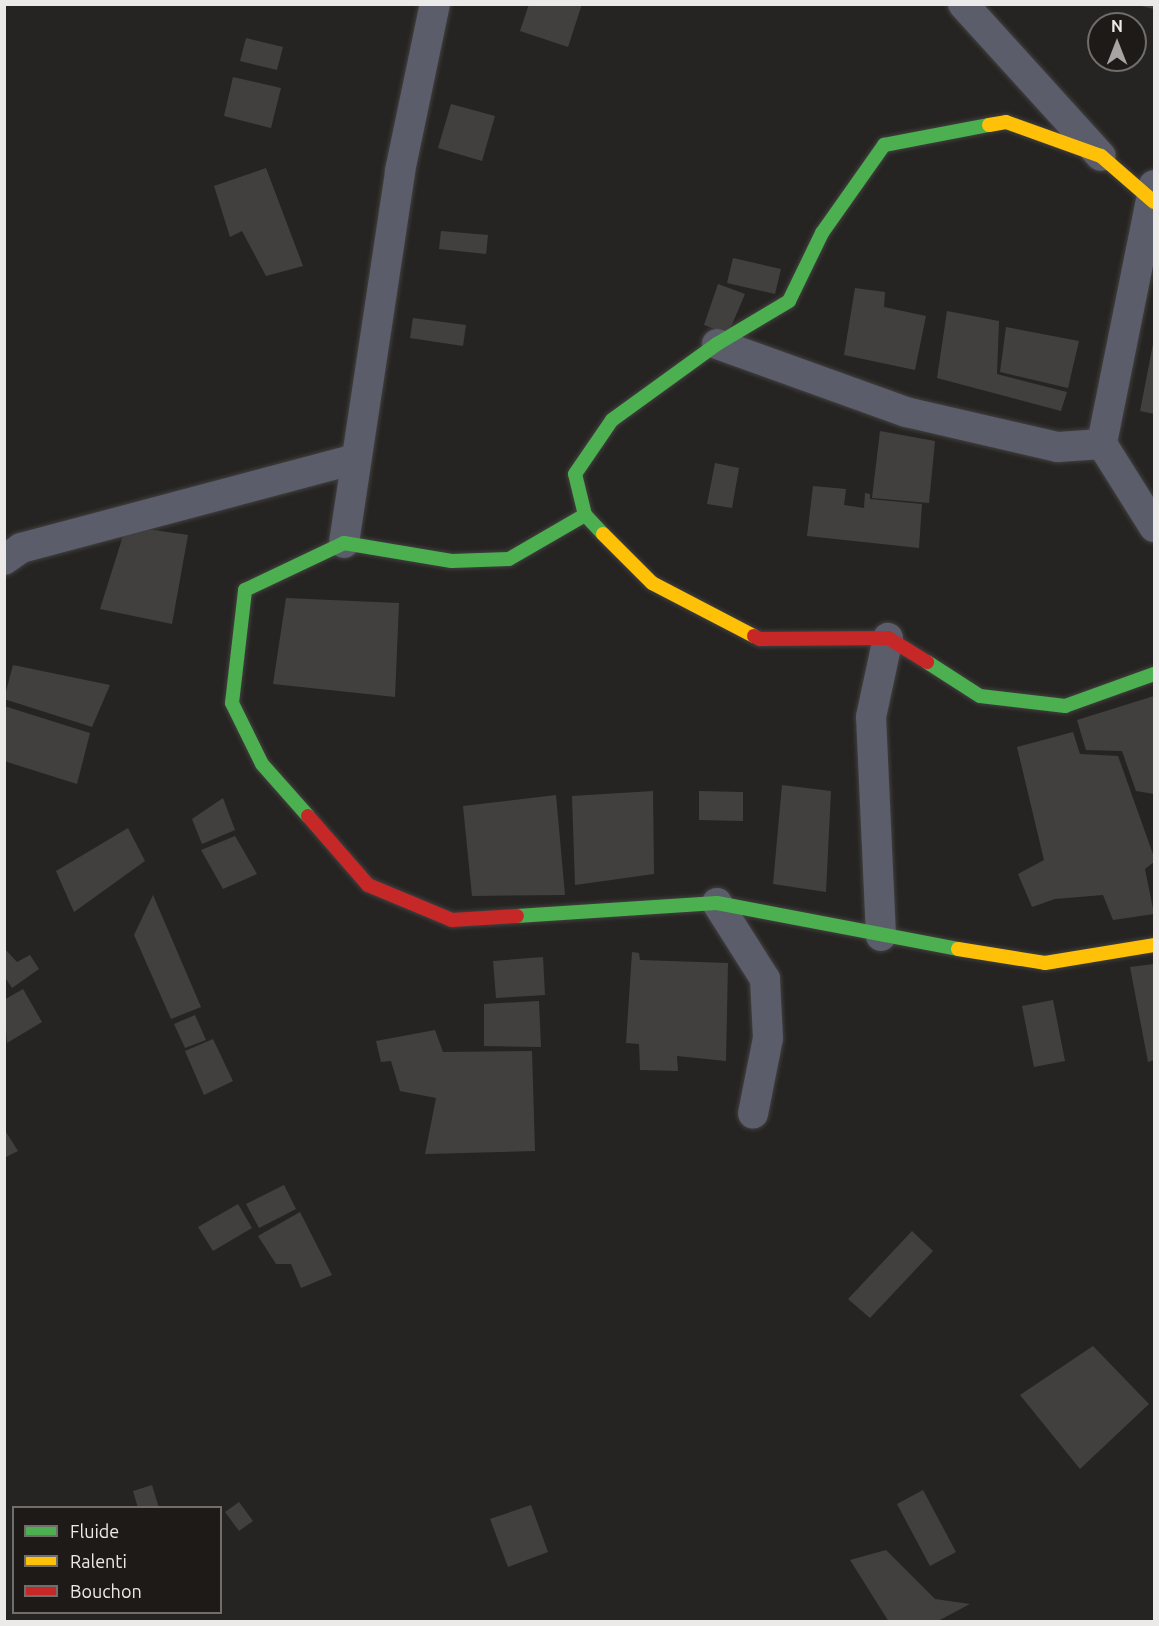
<!DOCTYPE html>
<html>
<head>
<meta charset="utf-8">
<style>
	body { margin:0 }
	#map { position:relative; width:1159px; height:1626px; overflow:hidden; background:#262422; font-family:Ubuntu,sans-serif }
	div>[style] { position:absolute }
	.building>* { inset:0; background:#42403e }
	.roads { filter:drop-shadow(0 0 2px #41403f) drop-shadow(0 0 2px #41403f) }
	.street>* { height:30px; margin:-15px; padding:0 15px; transform-origin:15px; border-radius:15px; background:#5b5d6b }
	.fast>* { height:14px; margin:-7px; padding:0 7px; transform-origin:7px; border-radius:7px; background:#4caf50 }
	.slow>* { height:14px; margin:-7px; padding:0 7px; transform-origin:7px; border-radius:7px; background:#ffc107 }
	.jam>* { height:14px; margin:-7px; padding:0 7px; transform-origin:7px; border-radius:7px; background:#c62828 }
	span { translate:-50% -50%; white-space:nowrap; text-align:center; line-height:1.15; -webkit-text-stroke:5px #1e1a18; paint-order:stroke }
	.frame { position:absolute; inset:0; border:6px solid #eceae8; pointer-events:none }
	.legend { position:absolute; left:12px; top:1506px; width:210px; height:108px; box-sizing:border-box; background:#1e1a18; border:2px solid #706d6b; margin:0; padding:8px 10px; list-style:none; font-size:18px; color:#eceae8 }
	.legend li { display:flex; align-items:center; gap:12px; height:30px }
	.legend b { width:30px; border:2px solid #706d6b }
	.north { position:absolute; left:1087px; top:12px; width:60px; height:60px; box-sizing:border-box; background:#1e1a18; border:2px solid #706d6b; border-radius:50%; rotate:0deg; font-size:16px; font-weight:700; line-height:24px; text-align:center; color:#eceae8 }
	.north::after { content:''; display:block; margin:auto; width:21px; height:27px; background:#a7a5a3; clip-path:polygon(50% 0,100% 100%,50% 72%,0 100%) }
</style>
</head>
<body>
<div id="map">
	<div class="building">
		<i style="clip-path:polygon(529px 4px,582px 4px,568px 47px,520px 31px)"></i>
		<i style="clip-path:polygon(1137px 4px,1154px 4px,1154px 9px,1137px 5px)"></i>
		<i style="clip-path:polygon(246px 38px,283px 47px,277px 70px,240px 61px)"></i>
		<i style="clip-path:polygon(233px 77px,281px 88px,271px 128px,224px 116px)"></i>
		<i style="clip-path:polygon(451px 104px,495px 116px,482px 161px,438px 148px)"></i>
		<i style="clip-path:polygon(266px 168px,303px 266px,266px 276px,242px 231px,230px 237px,214px 186px)"></i>
		<i style="clip-path:polygon(441px 231px,488px 235px,486px 254px,439px 249px)"></i>
		<i style="clip-path:polygon(733px 258px,781px 269px,775px 294px,727px 283px)"></i>
		<i style="clip-path:polygon(718px 284px,745px 294px,728px 334px,704px 325px)"></i>
		<i style="clip-path:polygon(855px 288px,885px 292px,884px 307px,926px 316px,915px 370px,844px 355px)"></i>
		<i style="clip-path:polygon(947px 311px,999px 321px,997px 374px,1067px 392px,1061px 411px,937px 378px)"></i>
		<i style="clip-path:polygon(413px 318px,466px 325px,463px 346px,410px 338px)"></i>
		<i style="clip-path:polygon(1006px 327px,1079px 341px,1068px 388px,1000px 372px)"></i>
		<i style="clip-path:polygon(1153px 344px,1154px 344px,1154px 414px,1140px 411px)"></i>
		<i style="clip-path:polygon(880px 431px,935px 441px,929px 503px,872px 498px)"></i>
		<i style="clip-path:polygon(715px 463px,739px 468px,732px 508px,707px 504px)"></i>
		<i style="clip-path:polygon(813px 486px,846px 489px,844px 505px,864px 508px,865px 493px,870px 494px,870px 499px,922px 504px,919px 548px,807px 536px)"></i>
		<i style="clip-path:polygon(126px 526px,188px 535px,172px 624px,100px 609px)"></i>
		<i style="clip-path:polygon(286px 598px,399px 603px,395px 697px,273px 684px)"></i>
		<i style="clip-path:polygon(13px 665px,110px 685px,92px 727px,4px 699px)"></i>
		<i style="clip-path:polygon(1154px 696px,1154px 794px,1136px 791px,1122px 751px,1086px 750px,1077px 720px)"></i>
		<i style="clip-path:polygon(4px 706px,90px 733px,77px 784px,4px 761px)"></i>
		<i style="clip-path:polygon(1073px 732px,1080px 754px,1118px 756px,1154px 857px,1154px 862px,1145px 869px,1154px 914px,1113px 920px,1103px 895px,1055px 899px,1032px 907px,1018px 874px,1044px 860px,1017px 747px)"></i>
		<i style="clip-path:polygon(782px 785px,831px 791px,826px 892px,773px 884px)"></i>
		<i style="clip-path:polygon(653px 791px,654px 874px,575px 885px,572px 796px)"></i>
		<i style="clip-path:polygon(699px 791px,743px 792px,743px 821px,699px 820px)"></i>
		<i style="clip-path:polygon(556px 795px,565px 895px,472px 896px,463px 806px)"></i>
		<i style="clip-path:polygon(223px 798px,235px 830px,202px 844px,192px 819px)"></i>
		<i style="clip-path:polygon(128px 828px,145px 861px,74px 912px,56px 871px)"></i>
		<i style="clip-path:polygon(235px 836px,257px 874px,223px 889px,201px 850px)"></i>
		<i style="clip-path:polygon(153px 895px,201px 1007px,171px 1019px,134px 935px)"></i>
		<i style="clip-path:polygon(4px 948px,17px 962px,30px 955px,39px 969px,12px 988px,4px 976px)"></i>
		<i style="clip-path:polygon(632px 952px,639px 953px,640px 960px,728px 963px,726px 1061px,677px 1056px,678px 1071px,640px 1070px,639px 1044px,626px 1043px)"></i>
		<i style="clip-path:polygon(543px 957px,545px 995px,496px 998px,493px 961px)"></i>
		<i style="clip-path:polygon(1154px 964px,1154px 1060px,1148px 1062px,1130px 967px)"></i>
		<i style="clip-path:polygon(23px 989px,42px 1022px,7px 1043px,4px 1000px)"></i>
		<i style="clip-path:polygon(1053px 1000px,1065px 1061px,1034px 1067px,1022px 1006px)"></i>
		<i style="clip-path:polygon(539px 1001px,541px 1047px,484px 1046px,484px 1004px)"></i>
		<i style="clip-path:polygon(195px 1015px,206px 1040px,185px 1048px,174px 1024px)"></i>
		<i style="clip-path:polygon(435px 1030px,443px 1052px,532px 1051px,535px 1151px,425px 1154px,436px 1098px,400px 1091px,391px 1061px,381px 1062px,376px 1041px)"></i>
		<i style="clip-path:polygon(213px 1039px,233px 1081px,204px 1095px,185px 1051px)"></i>
		<i style="clip-path:polygon(4px 1129px,18px 1151px,4px 1158px)"></i>
		<i style="clip-path:polygon(284px 1185px,296px 1209px,259px 1228px,246px 1204px)"></i>
		<i style="clip-path:polygon(238px 1204px,252px 1228px,213px 1251px,198px 1227px)"></i>
		<i style="clip-path:polygon(300px 1212px,332px 1275px,301px 1288px,291px 1264px,276px 1264px,258px 1236px)"></i>
		<i style="clip-path:polygon(912px 1231px,933px 1251px,870px 1318px,848px 1299px)"></i>
		<i style="clip-path:polygon(1093px 1346px,1149px 1404px,1080px 1469px,1020px 1395px)"></i>
		<i style="clip-path:polygon(152px 1485px,159px 1508px,138px 1508px,133px 1491px)"></i>
		<i style="clip-path:polygon(923px 1490px,956px 1552px,930px 1566px,897px 1504px)"></i>
		<i style="clip-path:polygon(239px 1502px,253px 1521px,239px 1531px,225px 1512px)"></i>
		<i style="clip-path:polygon(531px 1505px,548px 1552px,508px 1567px,490px 1519px)"></i>
		<i style="clip-path:polygon(886px 1550px,935px 1599px,970px 1604px,936px 1622px,889px 1622px,850px 1560px)"></i>
	</div>
	<div class="roads">
		<div class="street">
			<i style="left:963px;top:4px;width:205px;rotate:47.8deg"></i>
			<i style="left:1154px;top:185px;width:264px;rotate:101.4deg"></i>
			<i style="left:1102px;top:444px;width:98px;rotate:57.9deg"></i>
			<i style="left:717px;top:344px;width:201px;rotate:19.8deg"></i>
			<i style="left:906px;top:412px;width:156px;rotate:13deg"></i>
			<i style="left:1058px;top:447px;width:44px;rotate:-3.9deg"></i>
			<i style="left:344px;top:543px;width:376px;rotate:-81.4deg"></i>
			<i style="left:400px;top:171px;width:171px;rotate:-78.2deg"></i>
			<i style="left:4px;top:560px;width:21px;rotate:-35deg"></i>
			<i style="left:21px;top:548px;width:347px;rotate:-14.9deg"></i>
			<i style="left:717px;top:903px;width:90px;rotate:57.7deg"></i>
			<i style="left:765px;top:979px;width:59px;rotate:87.1deg"></i>
			<i style="left:768px;top:1038px;width:77px;rotate:101.2deg"></i>
			<i style="left:881px;top:936px;width:219px;rotate:-92.6deg"></i>
			<i style="left:871px;top:717px;width:81px;rotate:-77.9deg"></i>
		</div>
		<div class="fast">
			<i style="left:603px;top:534px;width:26px;rotate:-133deg"></i>
			<i style="left:585px;top:515px;width:42px;rotate:-103.7deg"></i>
			<i style="left:575px;top:474px;width:65px;rotate:-55.6deg"></i>
			<i style="left:612px;top:420px;width:130px;rotate:-35.9deg"></i>
			<i style="left:717px;top:344px;width:84px;rotate:-30.8deg"></i>
			<i style="left:789px;top:301px;width:76px;rotate:-64.1deg"></i>
			<i style="left:822px;top:233px;width:108px;rotate:-54.8deg"></i>
			<i style="left:884px;top:145px;width:107px;rotate:-10.8deg"></i>
			<i style="left:927px;top:662px;width:63px;rotate:32.7deg"></i>
			<i style="left:980px;top:696px;width:86px;rotate:6.7deg"></i>
			<i style="left:1065px;top:706px;width:95px;rotate:-19.8deg"></i>
			<i style="left:308px;top:816px;width:69px;rotate:-131.5deg"></i>
			<i style="left:262px;top:764px;width:68px;rotate:-116.2deg"></i>
			<i style="left:232px;top:703px;width:114px;rotate:-83.4deg"></i>
			<i style="left:245px;top:590px;width:110px;rotate:-25.4deg"></i>
			<i style="left:344px;top:543px;width:109px;rotate:9.5deg"></i>
			<i style="left:452px;top:561px;width:57px;rotate:-2deg"></i>
			<i style="left:509px;top:559px;width:88px;rotate:-30.1deg"></i>
			<i style="left:517px;top:916px;width:200px;rotate:-3.7deg"></i>
			<i style="left:717px;top:903px;width:245px;rotate:10.8deg"></i>
		</div>
		<div class="slow">
			<i style="left:989px;top:125px;width:17px;rotate:-10deg"></i>
			<i style="left:1006px;top:122px;width:101px;rotate:19.7deg"></i>
			<i style="left:1101px;top:156px;width:70px;rotate:41deg"></i>
			<i style="left:603px;top:534px;width:69px;rotate:45deg"></i>
			<i style="left:652px;top:583px;width:115px;rotate:27.5deg"></i>
			<i style="left:958px;top:949px;width:88px;rotate:9.1deg"></i>
			<i style="left:1045px;top:963px;width:110px;rotate:-9.4deg"></i>
		</div>
		<div class="jam">
			<i style="left:754px;top:636px;width:7px;rotate:27deg"></i>
			<i style="left:760px;top:639px;width:128px;rotate:-0.4deg"></i>
			<i style="left:888px;top:638px;width:46px;rotate:31.6deg"></i>
			<i style="left:308px;top:816px;width:91px;rotate:49deg"></i>
			<i style="left:368px;top:885px;width:91px;rotate:22.6deg"></i>
			<i style="left:452px;top:920px;width:65px;rotate:-3.5deg"></i>
		</div>
	</div>
	<div class="frame"></div>
	<ul class="legend">
	<li><b style="height:8px;background:#4caf50"></b>Fluide</li>
	<li><b style="height:8px;background:#ffc107"></b>Ralenti</li>
	<li><b style="height:8px;background:#c62828"></b>Bouchon</li>
	</ul>
	<div class="north">N</div>
</div>
</body>
</html>
